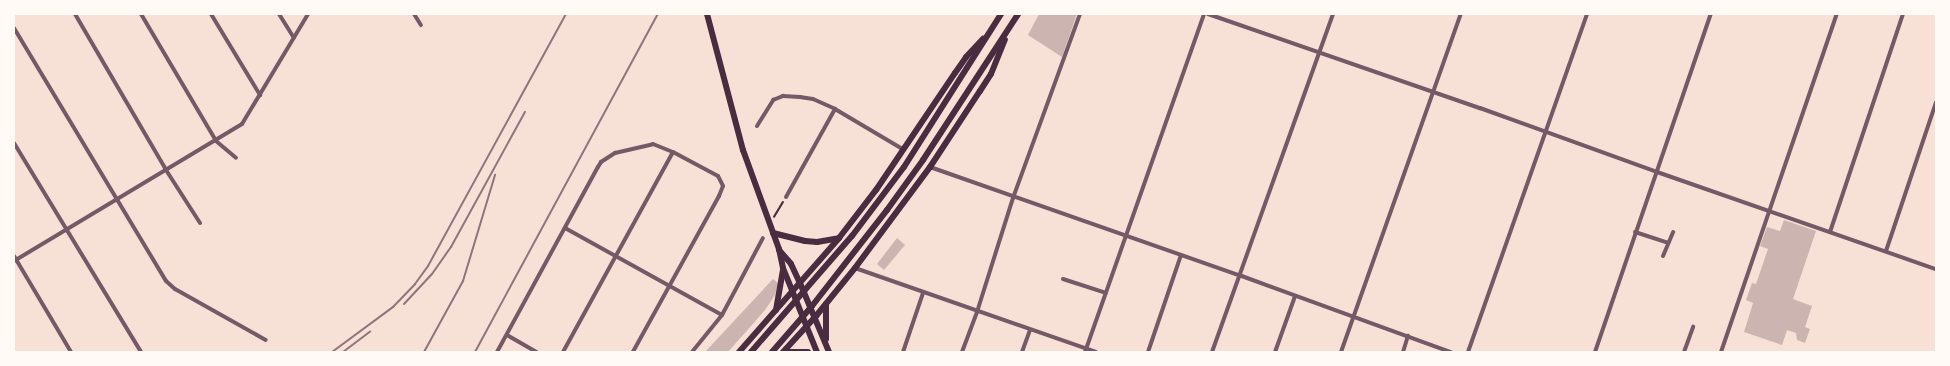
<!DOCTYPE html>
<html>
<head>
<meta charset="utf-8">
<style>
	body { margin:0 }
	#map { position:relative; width:1950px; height:366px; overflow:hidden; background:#f7e1d7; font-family:Commissioner,sans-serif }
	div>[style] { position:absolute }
	.building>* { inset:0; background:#ccb4b1 }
	.path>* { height:1.5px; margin:-0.75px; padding:0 0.75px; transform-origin:0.75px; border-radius:0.75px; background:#4a2c40 }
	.minor>* { height:4px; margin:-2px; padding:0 2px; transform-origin:2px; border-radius:2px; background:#755966 }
	.primary>* { height:6px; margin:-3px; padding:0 3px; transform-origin:3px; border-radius:3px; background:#4a2c40 }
	.rail>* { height:2px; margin:-1px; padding:0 1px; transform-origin:1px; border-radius:1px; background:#8f747c }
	span { translate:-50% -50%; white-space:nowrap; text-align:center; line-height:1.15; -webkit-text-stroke:3px #fffaf5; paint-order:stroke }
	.frame { position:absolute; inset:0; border:15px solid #fffaf5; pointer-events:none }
</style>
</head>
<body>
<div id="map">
	<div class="building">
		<i style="clip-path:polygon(1039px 14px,1077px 14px,1062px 57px,1028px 35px)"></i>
		<i style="clip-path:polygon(1784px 220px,1816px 231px,1793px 299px,1812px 306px,1805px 327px,1810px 329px,1805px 343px,1797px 340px,1796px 333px,1787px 330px,1782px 345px,1744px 332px,1753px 303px,1746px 300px,1752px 283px,1756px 284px,1768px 249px,1760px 246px,1767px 227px,1780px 231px)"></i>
		<i style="clip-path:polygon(897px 238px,905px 245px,884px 270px,877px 264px)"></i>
		<i style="clip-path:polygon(773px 279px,778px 283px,775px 295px,765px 310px,728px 352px,705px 352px)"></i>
	</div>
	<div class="path">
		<i style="left:774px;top:217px;width:17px;rotate:-59deg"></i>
	</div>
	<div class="minor">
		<i style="left:75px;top:14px;width:181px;rotate:59.7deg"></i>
		<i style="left:166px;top:170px;width:63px;rotate:57.3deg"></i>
		<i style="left:141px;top:14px;width:147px;rotate:59.4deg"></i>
		<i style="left:216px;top:141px;width:26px;rotate:40deg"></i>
		<i style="left:211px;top:14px;width:95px;rotate:58.8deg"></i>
		<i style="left:279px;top:14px;width:28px;rotate:58deg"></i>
		<i style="left:414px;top:14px;width:13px;rotate:58deg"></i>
		<i style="left:1208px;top:14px;width:288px;rotate:19.1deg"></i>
		<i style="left:1480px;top:108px;width:188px;rotate:19.9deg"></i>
		<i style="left:1657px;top:172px;width:295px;rotate:19.2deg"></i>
		<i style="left:14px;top:28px;width:295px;rotate:59deg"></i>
		<i style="left:166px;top:281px;width:12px;rotate:42deg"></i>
		<i style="left:175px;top:289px;width:104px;rotate:29.3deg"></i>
		<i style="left:757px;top:126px;width:31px;rotate:-58deg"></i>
		<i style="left:773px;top:100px;width:11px;rotate:-22deg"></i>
		<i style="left:783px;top:96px;width:17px;rotate:3deg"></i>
		<i style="left:800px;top:97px;width:13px;rotate:9deg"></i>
		<i style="left:813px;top:99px;width:24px;rotate:24deg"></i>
		<i style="left:835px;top:109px;width:80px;rotate:30.7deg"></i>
		<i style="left:14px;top:143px;width:245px;rotate:58.7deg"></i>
		<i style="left:930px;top:167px;width:327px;rotate:19.3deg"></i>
		<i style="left:1239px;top:275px;width:226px;rotate:20deg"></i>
		<i style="left:786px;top:197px;width:101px;rotate:-60.9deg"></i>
		<i style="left:565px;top:228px;width:179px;rotate:29deg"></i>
		<i style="left:1635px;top:232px;width:35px;rotate:18deg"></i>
		<i style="left:1830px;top:232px;width:230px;rotate:-71.5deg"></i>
		<i style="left:1886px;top:251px;width:157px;rotate:-71.4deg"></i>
		<i style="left:14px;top:256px;width:112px;rotate:59.3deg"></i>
		<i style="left:1663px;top:256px;width:26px;rotate:-67deg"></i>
		<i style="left:14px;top:261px;width:266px;rotate:-31deg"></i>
		<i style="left:242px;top:124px;width:128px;rotate:-59deg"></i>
		<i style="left:855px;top:268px;width:255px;rotate:19.2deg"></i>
		<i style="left:1063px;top:279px;width:45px;rotate:18deg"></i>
		<i style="left:507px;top:335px;width:34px;rotate:30deg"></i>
		<i style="left:497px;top:352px;width:211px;rotate:-61.4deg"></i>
		<i style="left:598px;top:167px;width:6px;rotate:-59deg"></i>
		<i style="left:601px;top:162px;width:17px;rotate:-33deg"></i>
		<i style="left:615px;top:153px;width:39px;rotate:-13deg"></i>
		<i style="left:653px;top:144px;width:22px;rotate:22deg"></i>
		<i style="left:673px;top:152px;width:51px;rotate:28.1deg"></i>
		<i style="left:718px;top:176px;width:11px;rotate:63deg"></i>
		<i style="left:723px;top:186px;width:11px;rotate:112deg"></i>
		<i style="left:719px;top:196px;width:178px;rotate:118.9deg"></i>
		<i style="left:563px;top:352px;width:228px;rotate:-61.2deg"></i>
		<i style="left:692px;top:352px;width:48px;rotate:-51deg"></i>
		<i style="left:722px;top:315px;width:87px;rotate:-62deg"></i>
		<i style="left:903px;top:352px;width:62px;rotate:-71.3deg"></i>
		<i style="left:962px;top:352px;width:43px;rotate:-69.4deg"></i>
		<i style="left:977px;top:312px;width:120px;rotate:-72.5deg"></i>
		<i style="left:1013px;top:198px;width:196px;rotate:-70deg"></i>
		<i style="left:1022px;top:352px;width:23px;rotate:-70deg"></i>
		<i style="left:1085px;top:352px;width:358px;rotate:-70.6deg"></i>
		<i style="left:1148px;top:352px;width:102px;rotate:-71.2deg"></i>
		<i style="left:1212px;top:352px;width:359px;rotate:-70.3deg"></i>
		<i style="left:1275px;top:352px;width:59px;rotate:-70.3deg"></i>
		<i style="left:1341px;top:352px;width:359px;rotate:-70.5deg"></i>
		<i style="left:1403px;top:352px;width:17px;rotate:-73deg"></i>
		<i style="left:1468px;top:352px;width:358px;rotate:-70.6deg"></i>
		<i style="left:1595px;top:352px;width:357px;rotate:-71.1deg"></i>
		<i style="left:1684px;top:352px;width:27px;rotate:-70deg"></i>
		<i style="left:1721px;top:352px;width:357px;rotate:-71.1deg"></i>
	</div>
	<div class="primary">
		<i style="left:707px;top:14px;width:141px;rotate:75.2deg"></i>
		<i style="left:743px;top:150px;width:105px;rotate:70deg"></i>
		<i style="left:779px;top:249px;width:19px;rotate:78deg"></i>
		<i style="left:783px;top:268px;width:91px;rotate:68deg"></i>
		<i style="left:773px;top:233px;width:33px;rotate:14deg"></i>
		<i style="left:805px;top:241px;width:12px;rotate:5deg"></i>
		<i style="left:817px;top:242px;width:22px;rotate:-10deg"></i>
		<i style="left:779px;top:250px;width:18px;rotate:49deg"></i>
		<i style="left:791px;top:264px;width:21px;rotate:65deg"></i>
		<i style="left:800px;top:283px;width:75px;rotate:67.2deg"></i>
		<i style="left:776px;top:310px;width:41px;rotate:-80.1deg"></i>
		<i style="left:826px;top:339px;width:35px;rotate:-90deg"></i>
		<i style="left:739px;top:352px;width:152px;rotate:-48.7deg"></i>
		<i style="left:839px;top:238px;width:61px;rotate:-52.4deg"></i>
		<i style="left:876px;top:190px;width:141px;rotate:-56deg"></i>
		<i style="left:955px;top:73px;width:19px;rotate:-55deg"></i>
		<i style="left:966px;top:57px;width:25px;rotate:-47deg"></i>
		<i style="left:751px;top:352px;width:154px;rotate:-49deg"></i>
		<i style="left:852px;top:236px;width:86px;rotate:-53deg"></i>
		<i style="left:904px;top:167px;width:181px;rotate:-57.6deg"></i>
		<i style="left:772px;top:352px;width:61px;rotate:-49deg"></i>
		<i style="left:812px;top:306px;width:122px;rotate:-52deg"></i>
		<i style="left:887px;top:210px;width:62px;rotate:-54.2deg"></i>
		<i style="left:923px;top:160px;width:174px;rotate:-56.9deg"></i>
		<i style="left:783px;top:352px;width:49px;rotate:-47.5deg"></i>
		<i style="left:816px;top:316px;width:62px;rotate:-50.9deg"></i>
		<i style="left:855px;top:268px;width:126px;rotate:-53.4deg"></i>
		<i style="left:930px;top:167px;width:91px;rotate:-56.7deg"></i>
		<i style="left:980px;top:91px;width:20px;rotate:-57deg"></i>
		<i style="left:991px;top:74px;width:37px;rotate:-68deg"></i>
		<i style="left:788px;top:352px;width:20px"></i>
	</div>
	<div class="rail">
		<i style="left:404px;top:304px;width:41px;rotate:-47deg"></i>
		<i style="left:432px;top:274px;width:33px;rotate:-55deg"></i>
		<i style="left:451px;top:247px;width:154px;rotate:-61.3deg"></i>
		<i style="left:332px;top:352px;width:76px;rotate:-36.4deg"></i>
		<i style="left:393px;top:307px;width:32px;rotate:-46deg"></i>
		<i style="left:415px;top:284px;width:22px;rotate:-54deg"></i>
		<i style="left:428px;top:266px;width:287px;rotate:-61.3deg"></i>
		<i style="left:343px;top:352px;width:34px;rotate:-37deg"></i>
		<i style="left:424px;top:352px;width:81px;rotate:-61.2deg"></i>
		<i style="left:463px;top:281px;width:111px;rotate:-73.2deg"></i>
		<i style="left:475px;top:352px;width:384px;rotate:-61.6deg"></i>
	</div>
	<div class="frame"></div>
</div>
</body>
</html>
